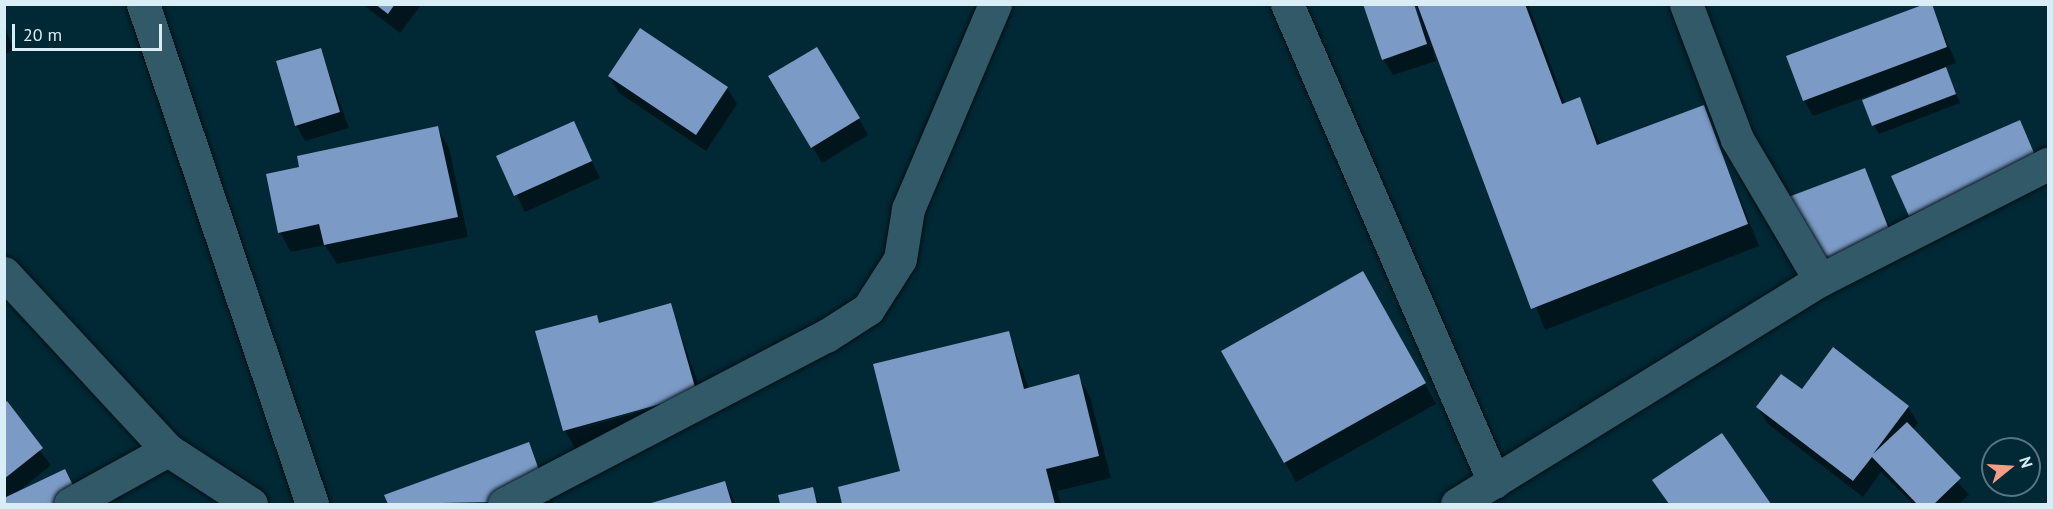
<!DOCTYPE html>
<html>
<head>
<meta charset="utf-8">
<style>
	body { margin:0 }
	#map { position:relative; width:2053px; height:509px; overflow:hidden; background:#002935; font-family:"PT Sans",sans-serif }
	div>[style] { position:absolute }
	.shadow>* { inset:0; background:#0007 }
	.building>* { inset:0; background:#7b9ac5 }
	.roads { filter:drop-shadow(0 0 2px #001016) drop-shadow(0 0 2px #001016) }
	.minor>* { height:33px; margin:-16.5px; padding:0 16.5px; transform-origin:16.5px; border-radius:16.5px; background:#325967 }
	span { translate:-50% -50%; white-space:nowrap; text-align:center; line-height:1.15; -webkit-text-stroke:6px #002935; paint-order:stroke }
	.frame { position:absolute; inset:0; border:6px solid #d8edf5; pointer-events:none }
	.north { position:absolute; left:1981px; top:437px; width:60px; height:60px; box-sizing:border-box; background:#002935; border:2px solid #567782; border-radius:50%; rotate:72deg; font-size:16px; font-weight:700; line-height:24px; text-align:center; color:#d8edf5 }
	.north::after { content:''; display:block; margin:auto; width:21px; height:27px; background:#f49e87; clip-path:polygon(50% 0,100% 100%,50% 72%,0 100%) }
	.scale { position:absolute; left:12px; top:24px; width:150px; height:27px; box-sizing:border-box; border:3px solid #d8edf5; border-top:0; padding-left:8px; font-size:18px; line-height:21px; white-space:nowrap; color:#d8edf5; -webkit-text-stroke:4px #002935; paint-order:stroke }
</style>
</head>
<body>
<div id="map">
	<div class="shadow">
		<i style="clip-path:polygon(362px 4px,420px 4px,421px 5px,400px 33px)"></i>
		<i style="clip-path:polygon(1412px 4px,1428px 52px,1416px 4px,1528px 4px,1565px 104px,1579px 99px,1601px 145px,1703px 107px,1759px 246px,1545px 330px,1429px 34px,1436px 61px,1393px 75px,1383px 59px)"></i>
		<i style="clip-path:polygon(1931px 4px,1956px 63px,1945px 67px,1960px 103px,1879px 134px,1874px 125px,1904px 83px,1813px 116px,1804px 100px)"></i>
		<i style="clip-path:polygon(4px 25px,14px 50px,4px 54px)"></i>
		<i style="clip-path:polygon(320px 49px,349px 128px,305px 141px,296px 125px)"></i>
		<i style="clip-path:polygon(609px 76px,727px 88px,737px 104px,706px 151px,619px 93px)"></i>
		<i style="clip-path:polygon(780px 93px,859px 119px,868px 135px,822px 163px)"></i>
		<i style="clip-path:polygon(573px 123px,600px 178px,525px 212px,498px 157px)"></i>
		<i style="clip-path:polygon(437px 128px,449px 148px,468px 237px,337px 264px,325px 245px,291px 252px,280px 232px,301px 168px)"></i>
		<i style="clip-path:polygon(1865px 170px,1903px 258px,1822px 288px)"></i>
		<i style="clip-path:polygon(1374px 292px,1436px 404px,1296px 482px,1223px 351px)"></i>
		<i style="clip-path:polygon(670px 305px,701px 391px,568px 432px,702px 394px,576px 450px,565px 431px,537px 332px,596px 317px,600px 324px)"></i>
		<i style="clip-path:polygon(1008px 332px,1029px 389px,1078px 376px,1090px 397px,1111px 478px,1057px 491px,1061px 504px,843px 504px,839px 488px,902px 472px)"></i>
		<i style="clip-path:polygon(1802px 391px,1908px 407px,1918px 423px,1913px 430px,1969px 495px,1959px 504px,1913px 504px,1881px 472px,1863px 497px,1768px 424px,1758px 408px)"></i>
		<i style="clip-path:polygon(4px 405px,51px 465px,18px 492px,82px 504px,4px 504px)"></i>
		<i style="clip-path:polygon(1722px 435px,1769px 504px,1668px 504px,1654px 481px)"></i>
		<i style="clip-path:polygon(528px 444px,554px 504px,389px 504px,386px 496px)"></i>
		<i style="clip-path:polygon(725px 483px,736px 504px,652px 504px)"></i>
		<i style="clip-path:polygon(812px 488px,819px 504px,781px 504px,779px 496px)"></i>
	</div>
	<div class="building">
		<i style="clip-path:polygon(375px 4px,395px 4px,388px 14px)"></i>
		<i style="clip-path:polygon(1363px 4px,1414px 4px,1427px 44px,1382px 60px)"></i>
		<i style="clip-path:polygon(1417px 4px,1525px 4px,1562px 104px,1580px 97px,1597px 145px,1704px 105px,1748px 224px,1531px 309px)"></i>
		<i style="clip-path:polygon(1925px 4px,1932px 4px,1947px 47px,1803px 101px,1786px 56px)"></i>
		<i style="clip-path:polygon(640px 28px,728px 87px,696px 135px,608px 76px)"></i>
		<i style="clip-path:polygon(817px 47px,860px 118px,811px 148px,768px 76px)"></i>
		<i style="clip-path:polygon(321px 48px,340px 112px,295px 126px,276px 61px)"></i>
		<i style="clip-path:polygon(1946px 67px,1956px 94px,1872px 126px,1862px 100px)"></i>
		<i style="clip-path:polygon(2020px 120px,2037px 160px,1909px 216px,1891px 176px)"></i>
		<i style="clip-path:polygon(574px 121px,592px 161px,514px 196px,496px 156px)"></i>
		<i style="clip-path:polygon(438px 126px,458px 217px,324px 245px,319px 224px,278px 233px,266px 174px,299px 167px,297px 156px)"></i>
		<i style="clip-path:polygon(1865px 168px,1894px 242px,1812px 273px,1783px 199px)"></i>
		<i style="clip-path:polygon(1363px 271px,1426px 383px,1284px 463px,1221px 351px)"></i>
		<i style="clip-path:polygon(671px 303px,697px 394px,563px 431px,535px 331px,597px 315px,599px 323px)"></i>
		<i style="clip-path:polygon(1009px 331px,1024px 389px,1079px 374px,1099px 456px,1046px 469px,1055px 504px,842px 504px,838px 487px,900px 471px,873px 364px)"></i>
		<i style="clip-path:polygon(1833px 347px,1909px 406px,1873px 454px,1907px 422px,1961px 478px,1934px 504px,1917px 504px,1872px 457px,1853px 481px,1756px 407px,1781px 374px,1802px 389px)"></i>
		<i style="clip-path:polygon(7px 401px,43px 448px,4px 479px,4px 403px)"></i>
		<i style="clip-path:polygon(1722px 433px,1771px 504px,1669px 504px,1652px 480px)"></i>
		<i style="clip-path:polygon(529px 442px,550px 501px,388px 504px,384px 495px)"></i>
		<i style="clip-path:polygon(65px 469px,82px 504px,4px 504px,4px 498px)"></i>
		<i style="clip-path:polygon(725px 481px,732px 504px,648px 504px)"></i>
		<i style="clip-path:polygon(813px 487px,817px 504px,780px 504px,778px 495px)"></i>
	</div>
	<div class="roads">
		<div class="minor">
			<i style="left:143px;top:4px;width:528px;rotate:71.32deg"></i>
			<i style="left:1287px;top:4px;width:521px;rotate:66.58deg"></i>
			<i style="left:4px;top:273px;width:241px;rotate:47.2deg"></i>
			<i style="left:168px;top:450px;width:99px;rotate:33deg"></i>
			<i style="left:1820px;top:280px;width:256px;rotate:-27deg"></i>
			<i style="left:70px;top:504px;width:112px;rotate:-28.9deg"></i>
			<i style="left:504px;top:504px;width:363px;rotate:-27.6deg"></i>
			<i style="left:826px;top:336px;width:50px;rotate:-32.7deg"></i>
			<i style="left:868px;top:309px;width:59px;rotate:-57.4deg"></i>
			<i style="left:900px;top:259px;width:51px;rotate:-80.9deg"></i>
			<i style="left:908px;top:209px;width:223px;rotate:-67deg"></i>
			<i style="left:1457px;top:504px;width:427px;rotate:-31.7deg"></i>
			<i style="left:1820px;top:280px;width:164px;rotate:-120.5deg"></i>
			<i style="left:1737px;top:139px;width:144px;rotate:-110.7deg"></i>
		</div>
	</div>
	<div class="frame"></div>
	<div class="north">N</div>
	<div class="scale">20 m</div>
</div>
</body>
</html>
